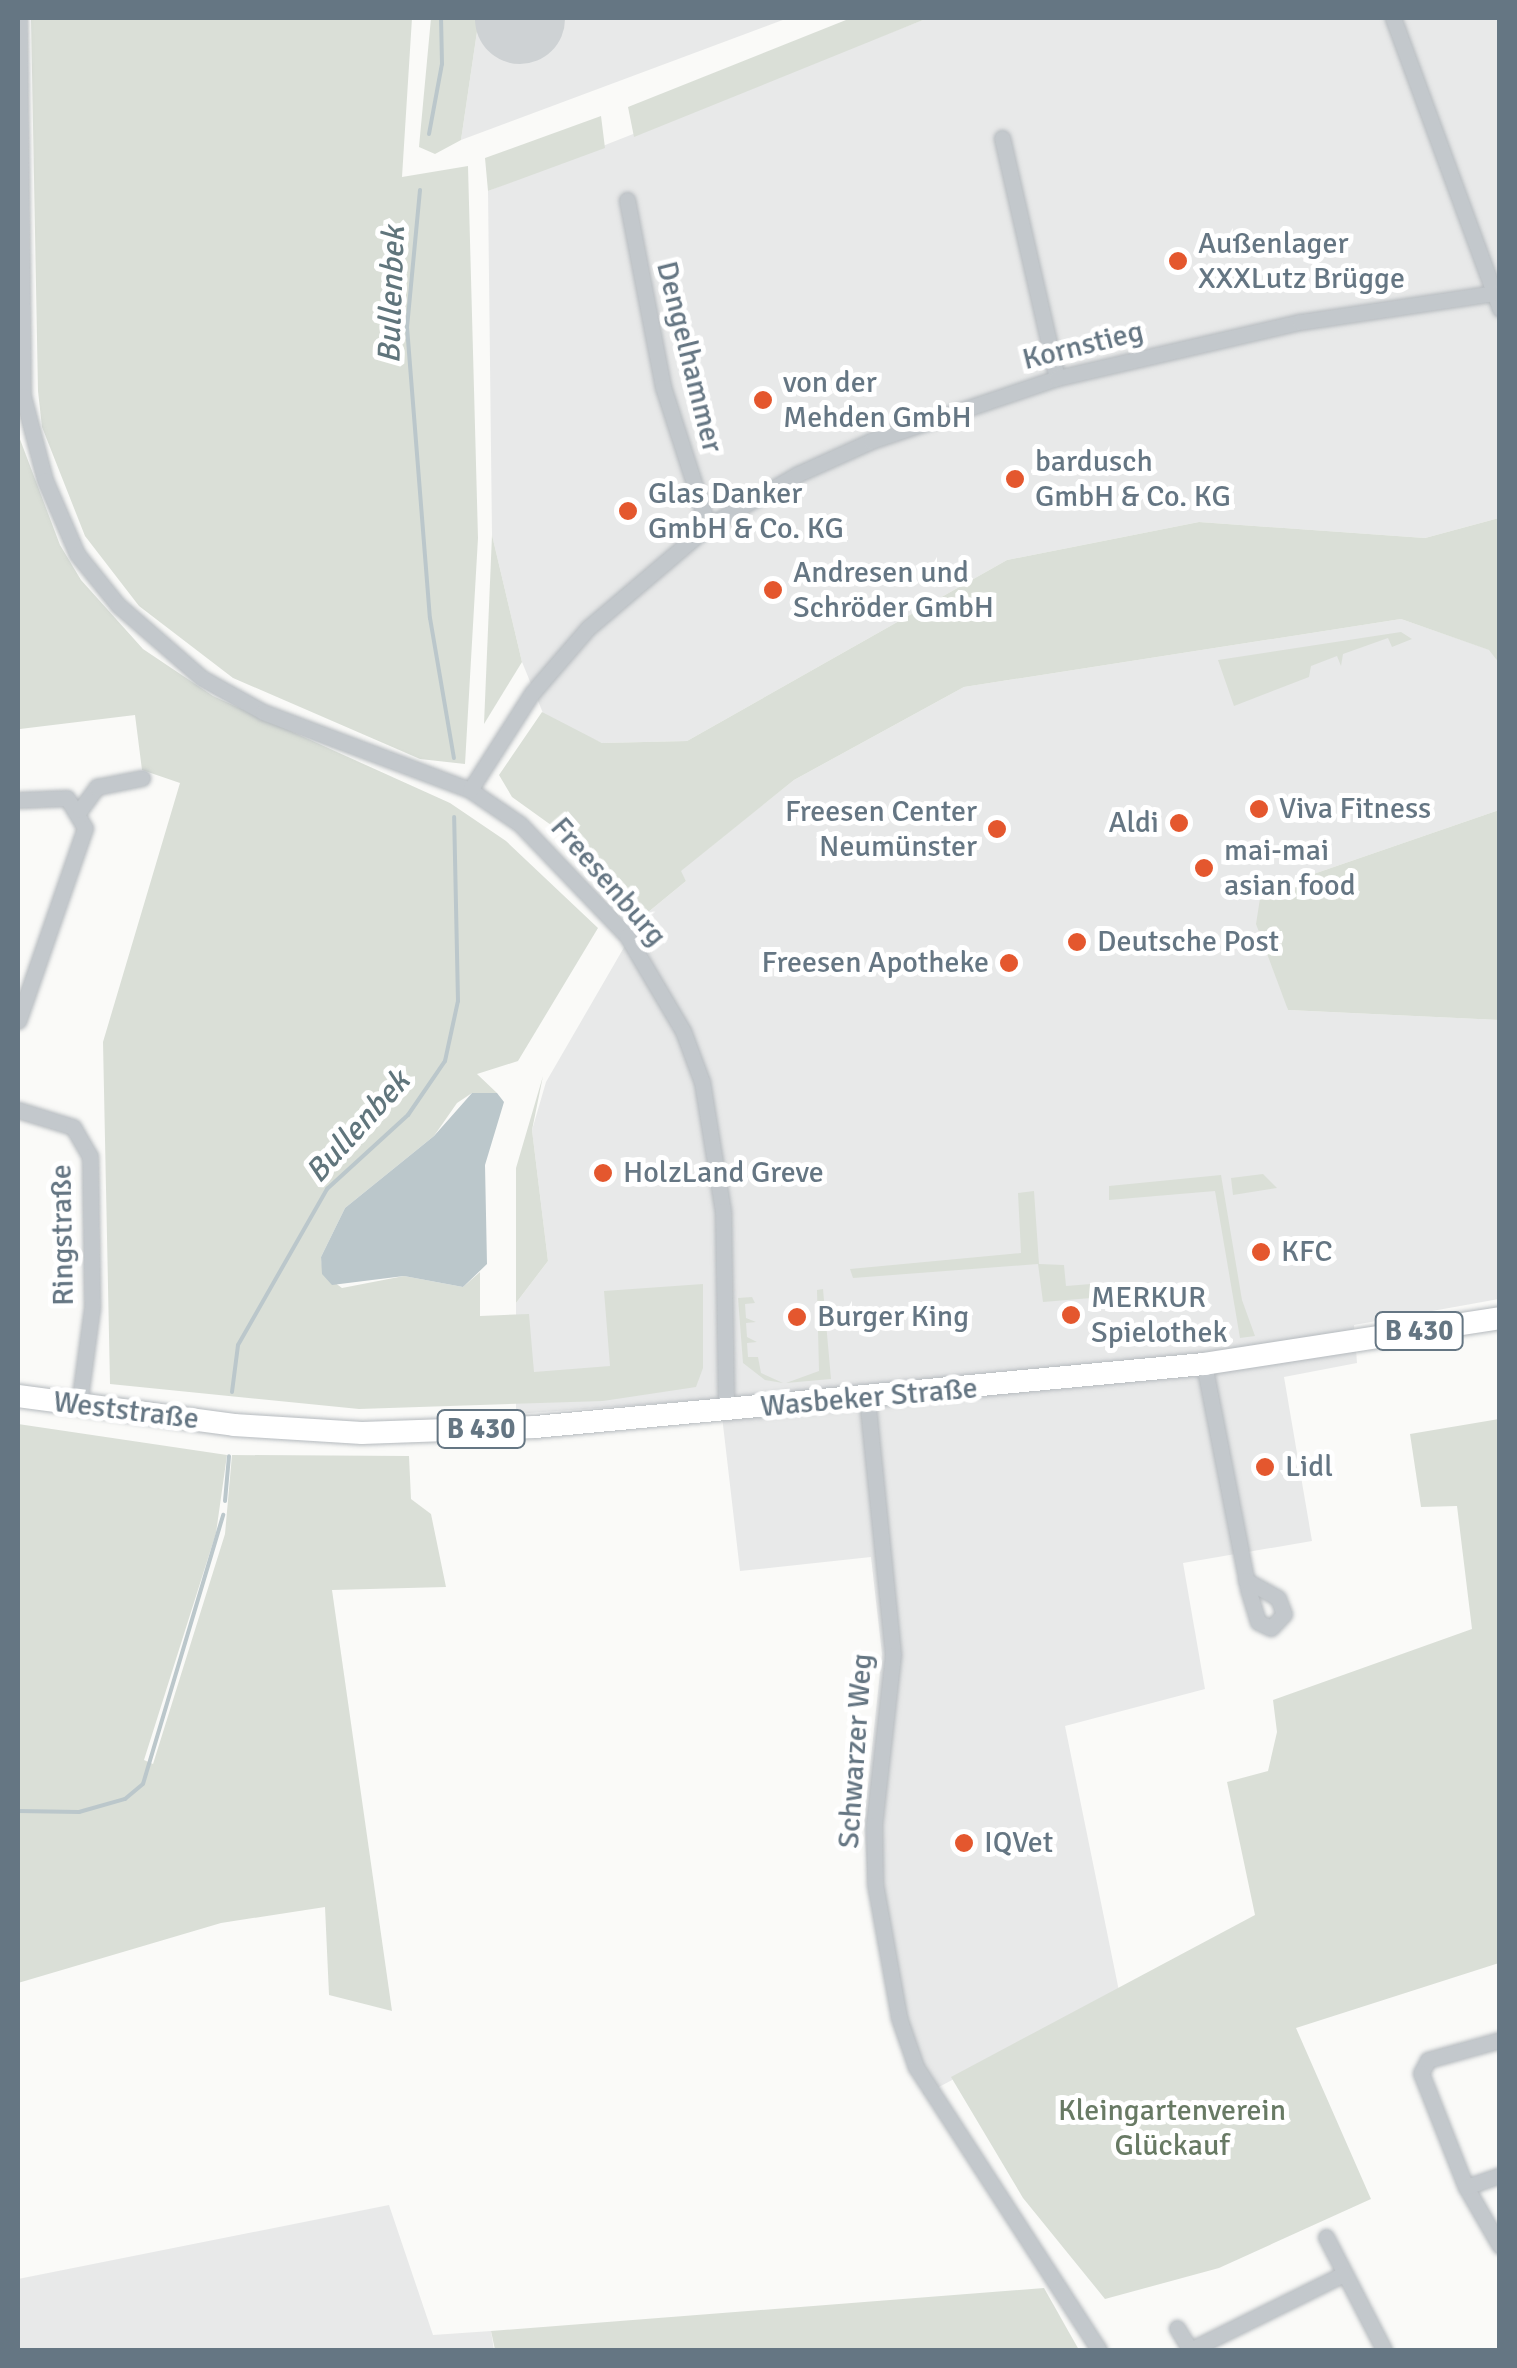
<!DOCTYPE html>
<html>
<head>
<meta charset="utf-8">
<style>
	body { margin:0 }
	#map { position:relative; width:1517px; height:2368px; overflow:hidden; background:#fafaf8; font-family:Signika,sans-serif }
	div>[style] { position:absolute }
	.built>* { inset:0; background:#e8e9e9 }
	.green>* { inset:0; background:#dadfd7 }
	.water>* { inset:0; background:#bbc7cb }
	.stream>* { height:4px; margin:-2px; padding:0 2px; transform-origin:2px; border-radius:2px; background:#bbc7cb }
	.runway>* { height:90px; margin:-45px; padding:0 45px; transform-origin:45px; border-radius:45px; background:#ced2d4 }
	.roads { filter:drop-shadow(0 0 2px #b5babe) drop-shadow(0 0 2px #b5babe) }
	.minor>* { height:15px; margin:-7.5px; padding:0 7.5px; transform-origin:7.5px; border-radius:7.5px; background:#c3c8cc }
	.primary>* { height:22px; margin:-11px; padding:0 11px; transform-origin:11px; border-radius:11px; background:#fff }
	.dots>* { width:28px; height:28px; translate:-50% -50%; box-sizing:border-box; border:5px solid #fff; border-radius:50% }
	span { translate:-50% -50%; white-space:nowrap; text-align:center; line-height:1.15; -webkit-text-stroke:10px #fff; paint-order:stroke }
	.shield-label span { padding:2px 8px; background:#fff; border:2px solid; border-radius:8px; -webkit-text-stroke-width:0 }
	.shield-label { font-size:28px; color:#657683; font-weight:700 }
	.poi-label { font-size:30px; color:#657683 }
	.left { translate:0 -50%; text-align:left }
	.right { translate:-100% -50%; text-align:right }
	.street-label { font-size:30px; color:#657683 }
	.park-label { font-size:30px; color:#687a64 }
	.water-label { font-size:32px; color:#60757c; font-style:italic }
	.frame { position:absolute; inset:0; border:20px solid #657683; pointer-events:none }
</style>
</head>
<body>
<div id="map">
	<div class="built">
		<i style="clip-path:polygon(479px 18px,788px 18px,461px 140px)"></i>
		<i style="clip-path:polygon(928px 18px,1499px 18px,1499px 518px,1425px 538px,1199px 522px,1007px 560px,687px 741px,602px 743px,545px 718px,522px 662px,492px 535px,488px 191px)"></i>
		<i style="clip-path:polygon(1401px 619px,1490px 650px,1499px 663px,1499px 810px,1261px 892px,1288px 1010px,1499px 1020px,1499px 1299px,1354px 1325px,1357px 1363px,1284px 1377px,1312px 1541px,1183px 1563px,1205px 1689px,1065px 1726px,1119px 1991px,924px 2095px,868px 1885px,864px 1823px,882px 1654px,871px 1557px,740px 1571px,720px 1399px,516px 1414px,516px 1303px,548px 1261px,532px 1130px,546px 1082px,641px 918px,686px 881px,680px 871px,794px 780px,964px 687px)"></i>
		<i style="clip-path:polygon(389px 2205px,433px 2335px,491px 2331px,494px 2350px,18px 2350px,18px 2279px)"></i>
	</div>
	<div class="green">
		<i style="clip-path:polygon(31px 18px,412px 18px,402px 177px,468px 166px,478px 538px,465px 764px,420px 759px,233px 678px,139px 606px,85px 536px,42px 427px,38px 391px)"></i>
		<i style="clip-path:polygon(431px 18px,479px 18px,461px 140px,435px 154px,419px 147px)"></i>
		<i style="clip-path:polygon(851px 18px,928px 18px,634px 137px,628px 107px)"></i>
		<i style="clip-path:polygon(601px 116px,605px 148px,488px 191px,485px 158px)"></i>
		<i style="clip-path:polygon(18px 434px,60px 545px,81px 580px,143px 649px,213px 696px,450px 803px,506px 841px,598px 928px,518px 1061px,477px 1074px,497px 1093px,472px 1093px,457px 1103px,434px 1136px,345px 1208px,321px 1257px,323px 1274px,342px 1288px,404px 1276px,463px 1287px,480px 1272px,480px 1316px,529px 1314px,534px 1372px,610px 1366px,604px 1291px,703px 1284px,703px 1368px,696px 1387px,603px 1401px,359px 1409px,110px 1384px,103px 1042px,180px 783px,142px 770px,135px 715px,20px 729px)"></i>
		<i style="clip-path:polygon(1499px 518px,1499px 663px,1489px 650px,1401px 619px,964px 687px,794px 780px,681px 871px,686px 881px,641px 918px,583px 848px,512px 797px,499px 775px,542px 712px,602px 743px,687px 741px,1007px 560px,1199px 522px,1425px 538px)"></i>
		<i style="clip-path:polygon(492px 535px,522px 662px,484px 724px)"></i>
		<i style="clip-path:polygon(1401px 632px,1412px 639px,1392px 647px,1388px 638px,1343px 654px,1341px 666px,1337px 656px,1311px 666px,1309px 677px,1234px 706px,1218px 660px)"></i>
		<i style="clip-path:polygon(1499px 810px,1499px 1020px,1288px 1010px,1256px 924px,1261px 892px)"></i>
		<i style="clip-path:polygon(543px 1076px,532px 1130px,548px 1261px,516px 1303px,516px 1168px)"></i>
		<i style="clip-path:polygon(1263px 1174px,1277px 1188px,1233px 1195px,1231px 1178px)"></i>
		<i style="clip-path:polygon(1221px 1175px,1242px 1300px,1255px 1336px,1240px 1338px,1215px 1191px,1109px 1200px,1109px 1186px)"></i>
		<i style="clip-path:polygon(1034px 1191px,1039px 1264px,1064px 1265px,1066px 1286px,1091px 1284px,1091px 1298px,1043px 1302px,1038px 1264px,853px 1278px,850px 1269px,1021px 1253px,1018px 1193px)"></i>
		<i style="clip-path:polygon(823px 1289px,831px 1379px,786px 1383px,819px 1371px,817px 1290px)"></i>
		<i style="clip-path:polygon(752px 1297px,755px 1303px,745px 1304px,746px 1318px,756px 1322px,746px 1323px,747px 1337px,757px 1342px,747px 1343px,748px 1357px,758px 1357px,761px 1373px,783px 1383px,765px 1380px,743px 1363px,738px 1298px)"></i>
		<i style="clip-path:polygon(1499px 1419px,1499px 1963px,1296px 2028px,1371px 2199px,1219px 2268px,1105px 2299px,1023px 2198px,951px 2077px,1255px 1915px,1227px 1782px,1268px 1771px,1277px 1732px,1273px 1700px,1472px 1629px,1457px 1506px,1421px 1507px,1410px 1434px)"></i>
		<i style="clip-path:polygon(18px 1424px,227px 1455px,216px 1533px,144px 1760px,153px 1764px,225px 1534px,232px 1455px,409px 1456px,411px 1499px,431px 1514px,446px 1587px,332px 1590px,392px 2011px,329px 1995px,325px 1907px,221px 1923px,18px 1983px)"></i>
		<i style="clip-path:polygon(1044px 2288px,1079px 2350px,495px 2350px,491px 2331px)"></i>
	</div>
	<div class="water">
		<i style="clip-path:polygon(472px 1093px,497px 1093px,504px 1102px,485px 1165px,487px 1264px,463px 1287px,404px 1276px,332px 1285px,322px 1274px,321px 1257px,345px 1208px,434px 1136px)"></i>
	</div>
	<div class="stream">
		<i style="left:429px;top:134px;width:71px;rotate:-79.5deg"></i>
		<i style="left:442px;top:64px;width:46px;rotate:-91.2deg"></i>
		<i style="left:420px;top:190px;width:138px;rotate:95.4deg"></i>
		<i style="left:407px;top:327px;width:292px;rotate:85.5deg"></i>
		<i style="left:430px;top:618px;width:142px;rotate:80.3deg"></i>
		<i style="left:232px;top:1392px;width:47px;rotate:-82.7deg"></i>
		<i style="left:238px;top:1345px;width:180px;rotate:-60.3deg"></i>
		<i style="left:327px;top:1189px;width:110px;rotate:-42.4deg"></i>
		<i style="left:408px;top:1115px;width:65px;rotate:-55.6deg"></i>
		<i style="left:445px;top:1061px;width:61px;rotate:-77.8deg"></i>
		<i style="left:458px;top:1001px;width:184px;rotate:-91.2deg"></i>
		<i style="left:225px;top:1501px;width:45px;rotate:-84.9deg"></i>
		<i style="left:18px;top:1811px;width:61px;rotate:0.9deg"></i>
		<i style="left:79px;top:1812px;width:48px;rotate:-15.8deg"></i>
		<i style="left:125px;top:1799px;width:23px;rotate:-40deg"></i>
		<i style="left:143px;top:1784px;width:281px;rotate:-73.4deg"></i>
	</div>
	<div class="runway">
		<i style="left:520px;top:19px;width:1px;rotate:-90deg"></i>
	</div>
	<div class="roads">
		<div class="minor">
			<i style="left:19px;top:18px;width:378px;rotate:89.4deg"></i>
			<i style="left:23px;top:396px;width:87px;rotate:75.3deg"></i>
			<i style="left:45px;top:480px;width:81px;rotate:66.6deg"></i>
			<i style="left:77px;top:554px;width:65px;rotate:51.2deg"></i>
			<i style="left:118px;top:605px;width:111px;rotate:41deg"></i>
			<i style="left:202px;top:678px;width:70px;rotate:29.1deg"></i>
			<i style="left:263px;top:712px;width:221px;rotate:20.6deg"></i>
			<i style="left:470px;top:790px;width:60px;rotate:34.2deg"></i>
			<i style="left:520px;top:824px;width:155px;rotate:46.3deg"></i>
			<i style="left:627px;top:936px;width:110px;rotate:59.5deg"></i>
			<i style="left:683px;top:1031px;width:54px;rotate:69.6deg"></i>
			<i style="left:702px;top:1082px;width:131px;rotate:80.8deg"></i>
			<i style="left:723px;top:1211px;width:199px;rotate:89.1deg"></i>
			<i style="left:1393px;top:18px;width:310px;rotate:69.8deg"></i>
			<i style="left:1002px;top:138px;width:246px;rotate:77.1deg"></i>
			<i style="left:627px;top:200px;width:190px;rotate:79.1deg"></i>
			<i style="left:663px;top:387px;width:146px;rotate:72.1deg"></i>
			<i style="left:470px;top:790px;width:115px;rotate:-57.4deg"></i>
			<i style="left:532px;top:693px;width:86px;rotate:-49.3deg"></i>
			<i style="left:588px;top:628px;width:157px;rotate:-40.4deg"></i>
			<i style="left:708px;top:526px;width:104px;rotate:-30deg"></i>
			<i style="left:798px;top:474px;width:80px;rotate:-24.3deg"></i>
			<i style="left:871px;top:441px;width:196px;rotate:-18.7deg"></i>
			<i style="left:1057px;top:378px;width:249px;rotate:-13deg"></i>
			<i style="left:1300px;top:322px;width:195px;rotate:-8.5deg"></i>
			<i style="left:18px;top:800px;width:49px;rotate:-2.3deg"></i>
			<i style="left:67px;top:798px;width:35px;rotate:59deg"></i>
			<i style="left:85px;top:828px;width:204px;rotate:109.1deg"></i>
			<i style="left:80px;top:810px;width:29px;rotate:-54deg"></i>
			<i style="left:97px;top:787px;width:46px;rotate:-11.3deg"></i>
			<i style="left:18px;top:1110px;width:58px;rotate:17.2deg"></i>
			<i style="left:73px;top:1127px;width:34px;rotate:60deg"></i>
			<i style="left:90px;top:1156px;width:152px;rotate:89.2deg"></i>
			<i style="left:92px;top:1308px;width:97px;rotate:97.7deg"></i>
			<i style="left:1204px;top:1364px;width:229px;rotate:78.9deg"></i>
			<i style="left:1248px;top:1589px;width:34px;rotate:73deg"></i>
			<i style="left:1258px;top:1622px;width:14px;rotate:25deg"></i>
			<i style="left:1271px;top:1628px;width:19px;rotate:-47deg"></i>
			<i style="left:1284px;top:1614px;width:17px;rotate:-111deg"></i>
			<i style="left:1278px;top:1598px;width:37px;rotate:-151deg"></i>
			<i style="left:867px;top:1398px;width:258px;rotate:84.2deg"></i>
			<i style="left:893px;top:1655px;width:171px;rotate:96.4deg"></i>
			<i style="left:874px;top:1825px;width:59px;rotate:89deg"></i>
			<i style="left:875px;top:1884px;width:136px;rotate:79.8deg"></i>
			<i style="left:899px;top:2018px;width:52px;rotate:70.9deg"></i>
			<i style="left:916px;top:2067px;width:337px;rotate:57.1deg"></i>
			<i style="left:1500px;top:2040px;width:75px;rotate:164.5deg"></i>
			<i style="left:1428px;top:2060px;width:15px;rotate:118deg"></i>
			<i style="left:1421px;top:2073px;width:123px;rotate:68.5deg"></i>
			<i style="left:1466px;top:2187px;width:68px;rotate:60deg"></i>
			<i style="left:1466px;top:2187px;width:36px;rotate:-19deg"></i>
			<i style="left:1326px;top:2237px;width:127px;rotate:62.8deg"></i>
			<i style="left:1177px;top:2328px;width:23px;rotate:59deg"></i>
			<i style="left:1190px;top:2350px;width:172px;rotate:-26.3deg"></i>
		</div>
		<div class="primary">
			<i style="left:18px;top:1396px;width:218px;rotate:7.6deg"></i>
			<i style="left:234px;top:1425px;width:128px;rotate:3.6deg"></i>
			<i style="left:362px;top:1433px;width:173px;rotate:-2deg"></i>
			<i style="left:535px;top:1427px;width:672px;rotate:-5.38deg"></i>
			<i style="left:1204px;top:1364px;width:300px;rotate:-8.8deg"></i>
		</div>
	</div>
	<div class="dots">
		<i style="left:1178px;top:261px;background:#e4572e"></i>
		<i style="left:763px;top:400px;background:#e4572e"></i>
		<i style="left:1015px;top:479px;background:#e4572e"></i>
		<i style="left:628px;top:511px;background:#e4572e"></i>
		<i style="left:773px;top:590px;background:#e4572e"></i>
		<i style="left:1259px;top:809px;background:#e4572e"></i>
		<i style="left:1179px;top:823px;background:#e4572e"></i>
		<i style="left:997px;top:829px;background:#e4572e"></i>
		<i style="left:1204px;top:868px;background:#e4572e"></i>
		<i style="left:1077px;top:942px;background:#e4572e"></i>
		<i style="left:1009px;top:963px;background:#e4572e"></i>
		<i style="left:603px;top:1173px;background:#e4572e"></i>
		<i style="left:1261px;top:1252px;background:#e4572e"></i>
		<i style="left:1071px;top:1315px;background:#e4572e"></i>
		<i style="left:797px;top:1317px;background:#e4572e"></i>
		<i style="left:1265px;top:1467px;background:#e4572e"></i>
		<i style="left:964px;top:1843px;background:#e4572e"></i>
	</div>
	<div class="shield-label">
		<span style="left:1419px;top:1331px">B 430</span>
		<span style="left:481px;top:1429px">B 430</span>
	</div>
	<div class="poi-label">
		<span class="left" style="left:1198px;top:261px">Außenlager<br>XXXLutz Brügge</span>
		<span class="left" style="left:783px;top:400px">von der<br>Mehden GmbH</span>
		<span class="left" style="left:1035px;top:479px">bardusch<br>GmbH &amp; Co. KG</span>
		<span class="left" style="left:648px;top:511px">Glas Danker<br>GmbH &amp; Co. KG</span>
		<span class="left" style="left:793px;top:590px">Andresen und<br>Schröder GmbH</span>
		<span class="left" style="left:1279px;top:809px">Viva Fitness</span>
		<span class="right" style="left:977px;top:829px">Freesen Center<br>Neumünster</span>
		<span class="right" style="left:1159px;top:823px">Aldi</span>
		<span class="left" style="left:1224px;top:868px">mai-mai<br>asian food</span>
		<span class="left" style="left:1097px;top:942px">Deutsche Post</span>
		<span class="right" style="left:989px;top:963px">Freesen Apotheke</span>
		<span class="left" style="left:623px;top:1173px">HolzLand Greve</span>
		<span class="left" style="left:1281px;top:1252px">KFC</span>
		<span class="left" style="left:1091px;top:1315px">MERKUR<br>Spielothek</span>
		<span class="left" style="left:817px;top:1317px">Burger King</span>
		<span class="left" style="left:1285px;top:1467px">Lidl</span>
		<span class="left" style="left:984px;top:1843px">IQVet</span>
	</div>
	<div class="street-label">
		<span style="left:1083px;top:346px;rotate:-14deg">Kornstieg</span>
		<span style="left:689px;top:357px;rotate:76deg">Dengelhammer</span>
		<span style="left:608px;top:882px;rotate:49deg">Freesenburg</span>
		<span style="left:63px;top:1235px;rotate:-91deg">Ringstraße</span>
		<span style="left:869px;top:1398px;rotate:-5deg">Wasbeker Straße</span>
		<span style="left:126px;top:1411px;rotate:7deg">Weststraße</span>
		<span style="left:856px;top:1751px;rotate:-86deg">Schwarzer Weg</span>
	</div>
	<div class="park-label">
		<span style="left:1172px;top:2128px">Kleingartenverein<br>Glückauf</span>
	</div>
	<div class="water-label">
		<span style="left:392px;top:295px;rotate:-88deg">Bullenbek</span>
		<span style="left:358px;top:1127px;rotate:-48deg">Bullenbek</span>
	</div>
	<div class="frame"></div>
</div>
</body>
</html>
